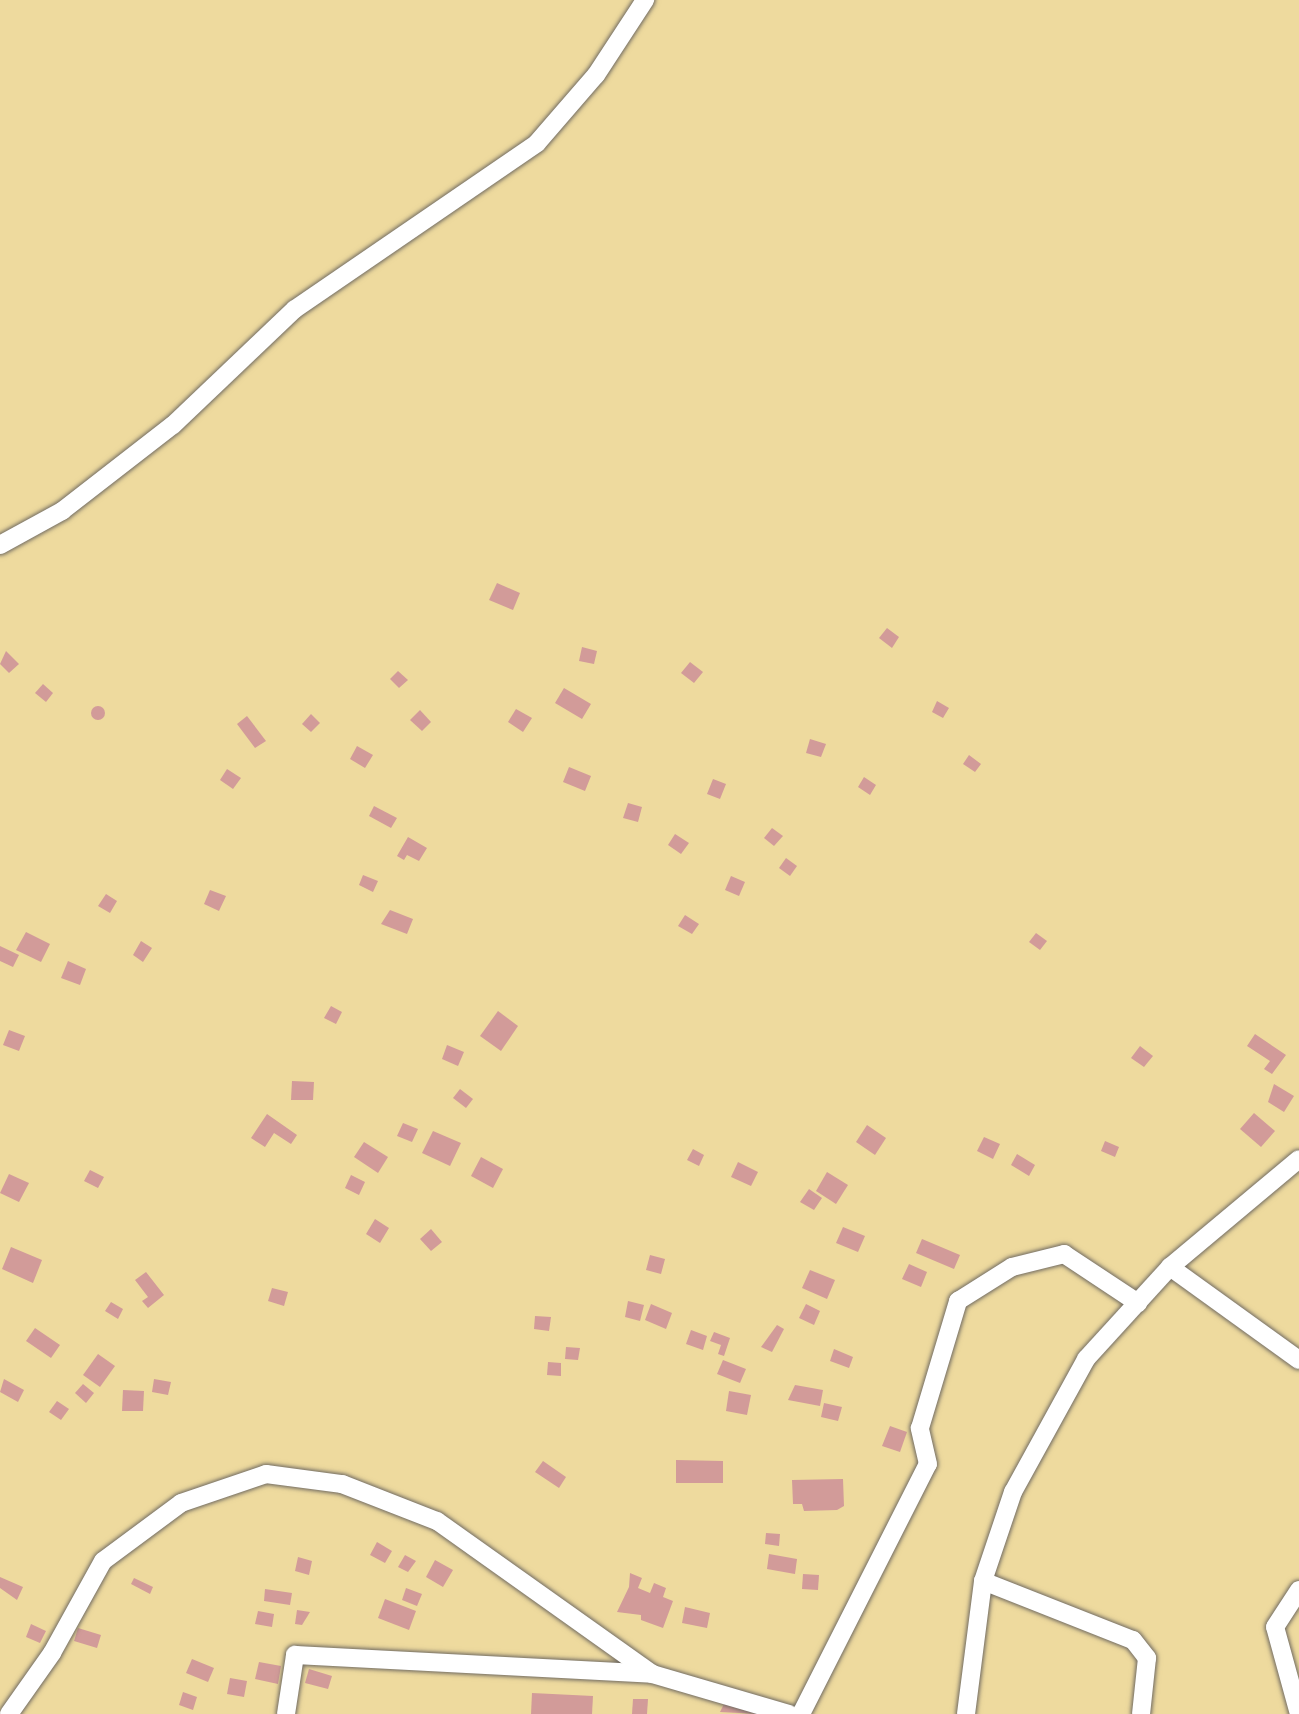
<!DOCTYPE html>
<html>
<head>
<meta charset="utf-8">
<style>
	body { margin:0 }
	#map { position:relative; width:1299px; height:1714px; overflow:hidden; background:#f4e3c7; font-family:Itim,sans-serif }
	div>[style] { position:absolute }
	.sand>* { inset:0; background:#eeda9e }
	.building>* { inset:0; background:#d29b99 }
	.round { border-radius:50% }
	.roads { filter:drop-shadow(0 0 2px #716b62) drop-shadow(0 0 2px #716b62) }
	.minor>* { height:18px; margin:-9px; padding:0 9px; transform-origin:9px; border-radius:9px; background:#fff }
	span { translate:-50% -50%; white-space:nowrap; text-align:center; line-height:1.15; -webkit-text-stroke:9px #fcf5e5; paint-order:stroke }
</style>
</head>
<body>
<div id="map">
	<div class="sand">
		<i style="clip-path:polygon(0 0,1299px 0,1299px 1714px,0 1714px)"></i>
	</div>
	<div class="building">
		<i style="clip-path:polygon(497px 583px,520px 593px,513px 610px,489px 600px)"></i>
		<i style="clip-path:polygon(887px 628px,899px 637px,892px 648px,879px 638px)"></i>
		<i style="clip-path:polygon(582px 647px,597px 651px,594px 664px,579px 661px)"></i>
		<i style="clip-path:polygon(6px 651px,19px 664px,9px 673px,0 664px)"></i>
		<i style="clip-path:polygon(690px 662px,703px 672px,694px 683px,681px 673px)"></i>
		<i style="clip-path:polygon(398px 671px,408px 680px,399px 688px,390px 679px)"></i>
		<i style="clip-path:polygon(43px 684px,53px 693px,46px 702px,35px 693px)"></i>
		<i style="clip-path:polygon(564px 688px,591px 704px,582px 719px,555px 703px)"></i>
		<i style="clip-path:polygon(937px 701px,949px 708px,943px 718px,932px 712px)"></i>
		<i class="round" style="left:91px;top:706px;width:14px;height:14px"></i>
		<i style="clip-path:polygon(516px 709px,532px 718px,523px 732px,508px 722px)"></i>
		<i style="clip-path:polygon(420px 710px,431px 722px,422px 731px,410px 720px)"></i>
		<i style="clip-path:polygon(311px 714px,320px 723px,311px 732px,302px 724px)"></i>
		<i style="clip-path:polygon(247px 716px,266px 741px,255px 748px,237px 724px)"></i>
		<i style="clip-path:polygon(810px 739px,826px 744px,821px 757px,806px 753px)"></i>
		<i style="clip-path:polygon(357px 746px,373px 755px,365px 768px,350px 759px)"></i>
		<i style="clip-path:polygon(969px 755px,981px 764px,975px 772px,963px 764px)"></i>
		<i style="clip-path:polygon(569px 767px,591px 776px,585px 791px,563px 782px)"></i>
		<i style="clip-path:polygon(227px 769px,241px 778px,233px 789px,220px 780px)"></i>
		<i style="clip-path:polygon(864px 777px,876px 785px,870px 795px,858px 787px)"></i>
		<i style="clip-path:polygon(713px 779px,726px 784px,720px 799px,707px 794px)"></i>
		<i style="clip-path:polygon(628px 803px,642px 807px,638px 822px,623px 818px)"></i>
		<i style="clip-path:polygon(374px 806px,397px 818px,391px 828px,369px 816px)"></i>
		<i style="clip-path:polygon(772px 828px,783px 836px,774px 846px,764px 838px)"></i>
		<i style="clip-path:polygon(675px 834px,689px 843px,681px 854px,668px 845px)"></i>
		<i style="clip-path:polygon(408px 837px,427px 848px,419px 861px,407px 855px,404px 860px,397px 856px)"></i>
		<i style="clip-path:polygon(786px 858px,797px 866px,790px 876px,779px 868px)"></i>
		<i style="clip-path:polygon(363px 875px,378px 881px,373px 892px,359px 885px)"></i>
		<i style="clip-path:polygon(731px 876px,745px 882px,739px 896px,725px 890px)"></i>
		<i style="clip-path:polygon(210px 890px,226px 896px,219px 911px,204px 904px)"></i>
		<i style="clip-path:polygon(106px 894px,117px 901px,110px 913px,98px 906px)"></i>
		<i style="clip-path:polygon(390px 910px,413px 919px,407px 934px,381px 924px)"></i>
		<i style="clip-path:polygon(685px 915px,699px 924px,692px 934px,678px 926px)"></i>
		<i style="clip-path:polygon(26px 932px,50px 944px,41px 962px,16px 950px)"></i>
		<i style="clip-path:polygon(1036px 933px,1047px 941px,1040px 950px,1029px 942px)"></i>
		<i style="clip-path:polygon(141px 941px,152px 948px,143px 962px,133px 955px)"></i>
		<i style="clip-path:polygon(0 946px,19px 955px,13px 967px,0 961px)"></i>
		<i style="clip-path:polygon(68px 961px,86px 969px,80px 985px,61px 978px)"></i>
		<i style="clip-path:polygon(331px 1006px,342px 1012px,336px 1024px,324px 1018px)"></i>
		<i style="clip-path:polygon(498px 1011px,518px 1026px,501px 1051px,480px 1036px)"></i>
		<i style="clip-path:polygon(9px 1030px,25px 1036px,19px 1051px,3px 1045px)"></i>
		<i style="clip-path:polygon(1255px 1034px,1286px 1055px,1272px 1074px,1264px 1069px,1270px 1061px,1247px 1046px)"></i>
		<i style="clip-path:polygon(447px 1045px,464px 1052px,458px 1066px,442px 1059px)"></i>
		<i style="clip-path:polygon(1140px 1046px,1153px 1056px,1144px 1067px,1131px 1058px)"></i>
		<i style="clip-path:polygon(292px 1081px,314px 1082px,313px 1100px,291px 1100px)"></i>
		<i style="clip-path:polygon(1274px 1084px,1294px 1096px,1284px 1112px,1268px 1102px)"></i>
		<i style="clip-path:polygon(460px 1089px,473px 1099px,466px 1108px,453px 1098px)"></i>
		<i style="clip-path:polygon(1254px 1113px,1275px 1131px,1261px 1147px,1240px 1129px)"></i>
		<i style="clip-path:polygon(267px 1114px,297px 1135px,291px 1144px,274px 1133px,265px 1147px,251px 1138px)"></i>
		<i style="clip-path:polygon(403px 1123px,418px 1129px,412px 1142px,397px 1136px)"></i>
		<i style="clip-path:polygon(867px 1125px,886px 1138px,875px 1155px,856px 1142px)"></i>
		<i style="clip-path:polygon(433px 1131px,461px 1143px,450px 1166px,422px 1153px)"></i>
		<i style="clip-path:polygon(984px 1137px,1000px 1144px,993px 1159px,977px 1151px)"></i>
		<i style="clip-path:polygon(1105px 1141px,1119px 1147px,1115px 1157px,1101px 1151px)"></i>
		<i style="clip-path:polygon(364px 1142px,388px 1157px,378px 1173px,354px 1157px)"></i>
		<i style="clip-path:polygon(693px 1149px,704px 1155px,699px 1166px,687px 1160px)"></i>
		<i style="clip-path:polygon(1017px 1154px,1035px 1165px,1029px 1176px,1011px 1165px)"></i>
		<i style="clip-path:polygon(481px 1157px,503px 1169px,493px 1188px,471px 1176px)"></i>
		<i style="clip-path:polygon(738px 1162px,758px 1172px,751px 1186px,731px 1177px)"></i>
		<i style="clip-path:polygon(90px 1170px,104px 1177px,98px 1188px,84px 1181px)"></i>
		<i style="clip-path:polygon(827px 1172px,848px 1185px,836px 1204px,816px 1191px)"></i>
		<i style="clip-path:polygon(9px 1174px,29px 1183px,19px 1202px,0 1193px)"></i>
		<i style="clip-path:polygon(351px 1175px,365px 1182px,359px 1195px,345px 1188px)"></i>
		<i style="clip-path:polygon(809px 1189px,822px 1198px,814px 1210px,800px 1202px)"></i>
		<i style="clip-path:polygon(375px 1219px,389px 1228px,380px 1243px,366px 1234px)"></i>
		<i style="clip-path:polygon(843px 1227px,865px 1236px,858px 1252px,836px 1243px)"></i>
		<i style="clip-path:polygon(431px 1229px,442px 1242px,431px 1251px,420px 1239px)"></i>
		<i style="clip-path:polygon(922px 1239px,960px 1255px,954px 1269px,916px 1253px)"></i>
		<i style="clip-path:polygon(11px 1247px,42px 1260px,33px 1283px,2px 1269px)"></i>
		<i style="clip-path:polygon(650px 1255px,665px 1259px,661px 1274px,646px 1270px)"></i>
		<i style="clip-path:polygon(909px 1264px,927px 1272px,921px 1287px,902px 1279px)"></i>
		<i style="clip-path:polygon(810px 1270px,835px 1280px,827px 1299px,802px 1288px)"></i>
		<i style="clip-path:polygon(146px 1272px,164px 1295px,148px 1308px,142px 1301px,148px 1297px,135px 1280px)"></i>
		<i style="clip-path:polygon(272px 1288px,288px 1292px,284px 1306px,268px 1301px)"></i>
		<i style="clip-path:polygon(628px 1301px,644px 1305px,640px 1321px,625px 1317px)"></i>
		<i style="clip-path:polygon(111px 1302px,123px 1309px,118px 1319px,105px 1311px)"></i>
		<i style="clip-path:polygon(651px 1304px,672px 1313px,666px 1329px,645px 1320px)"></i>
		<i style="clip-path:polygon(806px 1304px,820px 1311px,814px 1325px,799px 1318px)"></i>
		<i style="clip-path:polygon(535px 1316px,551px 1317px,549px 1331px,534px 1329px)"></i>
		<i style="clip-path:polygon(777px 1325px,784px 1329px,772px 1352px,761px 1347px)"></i>
		<i style="clip-path:polygon(35px 1328px,60px 1345px,51px 1358px,26px 1341px)"></i>
		<i style="clip-path:polygon(691px 1330px,707px 1336px,703px 1350px,686px 1344px)"></i>
		<i style="clip-path:polygon(714px 1332px,730px 1338px,724px 1356px,718px 1354px,721px 1345px,710px 1341px)"></i>
		<i style="clip-path:polygon(566px 1347px,580px 1348px,578px 1360px,565px 1359px)"></i>
		<i style="clip-path:polygon(834px 1349px,853px 1357px,849px 1368px,830px 1361px)"></i>
		<i style="clip-path:polygon(98px 1354px,115px 1366px,100px 1387px,83px 1375px)"></i>
		<i style="clip-path:polygon(723px 1360px,746px 1369px,740px 1383px,717px 1374px)"></i>
		<i style="clip-path:polygon(548px 1362px,561px 1363px,561px 1376px,547px 1375px)"></i>
		<i style="clip-path:polygon(4px 1379px,24px 1390px,18px 1402px,0 1392px)"></i>
		<i style="clip-path:polygon(154px 1379px,171px 1382px,168px 1395px,152px 1392px)"></i>
		<i style="clip-path:polygon(83px 1384px,94px 1393px,86px 1403px,75px 1393px)"></i>
		<i style="clip-path:polygon(795px 1385px,823px 1390px,820px 1406px,788px 1400px)"></i>
		<i style="clip-path:polygon(123px 1390px,144px 1391px,143px 1411px,122px 1411px)"></i>
		<i style="clip-path:polygon(729px 1391px,751px 1395px,747px 1415px,726px 1411px)"></i>
		<i style="clip-path:polygon(57px 1401px,69px 1409px,61px 1420px,49px 1412px)"></i>
		<i style="clip-path:polygon(824px 1403px,842px 1407px,838px 1421px,821px 1417px)"></i>
		<i style="clip-path:polygon(890px 1426px,907px 1432px,900px 1452px,882px 1446px)"></i>
		<i style="clip-path:polygon(676px 1460px,723px 1461px,723px 1483px,676px 1483px)"></i>
		<i style="clip-path:polygon(543px 1461px,566px 1477px,559px 1488px,535px 1472px)"></i>
		<i style="clip-path:polygon(843px 1479px,844px 1506px,837px 1510px,804px 1511px,802px 1504px,793px 1504px,792px 1480px)"></i>
		<i style="clip-path:polygon(766px 1533px,780px 1534px,779px 1546px,765px 1544px)"></i>
		<i style="clip-path:polygon(377px 1542px,392px 1551px,385px 1563px,370px 1555px)"></i>
		<i style="clip-path:polygon(769px 1554px,797px 1559px,795px 1574px,767px 1569px)"></i>
		<i style="clip-path:polygon(405px 1555px,416px 1561px,408px 1572px,398px 1567px)"></i>
		<i style="clip-path:polygon(298px 1557px,312px 1561px,309px 1575px,295px 1571px)"></i>
		<i style="clip-path:polygon(435px 1560px,453px 1570px,443px 1587px,426px 1577px)"></i>
		<i style="clip-path:polygon(630px 1573px,642px 1578px,638px 1588px,650px 1593px,654px 1583px,666px 1588px,663px 1597px,673px 1601px,663px 1628px,641px 1620px,641px 1615px,617px 1612px,629px 1587px)"></i>
		<i style="clip-path:polygon(803px 1574px,819px 1575px,818px 1590px,802px 1589px)"></i>
		<i style="clip-path:polygon(0 1577px,23px 1587px,17px 1600px,0 1588px)"></i>
		<i style="clip-path:polygon(134px 1578px,153px 1587px,150px 1594px,131px 1584px)"></i>
		<i style="clip-path:polygon(406px 1588px,422px 1594px,417px 1606px,402px 1600px)"></i>
		<i style="clip-path:polygon(265px 1589px,292px 1593px,290px 1605px,264px 1601px)"></i>
		<i style="clip-path:polygon(385px 1599px,416px 1611px,409px 1630px,378px 1618px)"></i>
		<i style="clip-path:polygon(685px 1607px,710px 1613px,707px 1628px,682px 1623px)"></i>
		<i style="clip-path:polygon(297px 1610px,310px 1612px,302px 1625px,295px 1624px)"></i>
		<i style="clip-path:polygon(258px 1611px,274px 1614px,272px 1627px,255px 1624px)"></i>
		<i style="clip-path:polygon(31px 1624px,46px 1631px,40px 1643px,26px 1637px)"></i>
		<i style="clip-path:polygon(78px 1628px,101px 1635px,97px 1648px,74px 1641px)"></i>
		<i style="clip-path:polygon(192px 1659px,214px 1668px,208px 1682px,186px 1673px)"></i>
		<i style="clip-path:polygon(259px 1662px,281px 1666px,278px 1684px,255px 1679px)"></i>
		<i style="clip-path:polygon(309px 1669px,332px 1676px,328px 1689px,305px 1683px)"></i>
		<i style="clip-path:polygon(230px 1678px,247px 1681px,244px 1697px,227px 1694px)"></i>
		<i style="clip-path:polygon(183px 1692px,197px 1697px,193px 1710px,179px 1705px)"></i>
		<i style="clip-path:polygon(532px 1693px,593px 1696px,592px 1714px,531px 1714px)"></i>
		<i style="clip-path:polygon(633px 1699px,648px 1699px,647px 1714px,632px 1714px)"></i>
		<i style="clip-path:polygon(726px 1700px,759px 1714px,720px 1712px)"></i>
	</div>
	<div class="roads">
		<div class="minor">
			<i style="left:0;top:545px;width:71px;rotate:-28.7deg"></i>
			<i style="left:62px;top:511px;width:140px;rotate:-37.8deg"></i>
			<i style="left:173px;top:425px;width:168px;rotate:-43.6deg"></i>
			<i style="left:295px;top:309px;width:293px;rotate:-34.4deg"></i>
			<i style="left:537px;top:143px;width:90px;rotate:-49.1deg"></i>
			<i style="left:596px;top:75px;width:90px;rotate:-56.8deg"></i>
			<i style="left:1170px;top:1267px;width:159px;rotate:35.8deg"></i>
			<i style="left:983px;top:1581px;width:161px;rotate:21.5deg"></i>
			<i style="left:1133px;top:1640px;width:23px;rotate:52deg"></i>
			<i style="left:1147px;top:1658px;width:56px;rotate:96.1deg"></i>
			<i style="left:9px;top:1714px;width:75px;rotate:-54.8deg"></i>
			<i style="left:52px;top:1653px;width:105px;rotate:-61deg"></i>
			<i style="left:103px;top:1561px;width:97px;rotate:-36.6deg"></i>
			<i style="left:181px;top:1503px;width:90px;rotate:-18.8deg"></i>
			<i style="left:266px;top:1474px;width:77px;rotate:7.5deg"></i>
			<i style="left:342px;top:1484px;width:102px;rotate:21.3deg"></i>
			<i style="left:437px;top:1521px;width:264px;rotate:35.4deg"></i>
			<i style="left:286px;top:1714px;width:60px;rotate:-81.3deg"></i>
			<i style="left:295px;top:1655px;width:358px;rotate:3deg"></i>
			<i style="left:652px;top:1674px;width:143px;rotate:16.3deg"></i>
			<i style="left:801px;top:1714px;width:280px;rotate:-63.1deg"></i>
			<i style="left:928px;top:1464px;width:37px;rotate:-103deg"></i>
			<i style="left:920px;top:1428px;width:133px;rotate:-73.3deg"></i>
			<i style="left:958px;top:1301px;width:64px;rotate:-32.2deg"></i>
			<i style="left:1012px;top:1267px;width:54px;rotate:-14deg"></i>
			<i style="left:1064px;top:1254px;width:89px;rotate:33.5deg"></i>
			<i style="left:966px;top:1714px;width:134px;rotate:-82.7deg"></i>
			<i style="left:983px;top:1581px;width:94px;rotate:-71.4deg"></i>
			<i style="left:1013px;top:1492px;width:152px;rotate:-61.2deg"></i>
			<i style="left:1086px;top:1359px;width:125px;rotate:-47.6deg"></i>
			<i style="left:1170px;top:1267px;width:168px;rotate:-39.9deg"></i>
			<i style="left:1299px;top:1714px;width:90px;rotate:-105.4deg"></i>
			<i style="left:1275px;top:1627px;width:44px;rotate:-57deg"></i>
		</div>
	</div>
</div>
</body>
</html>
